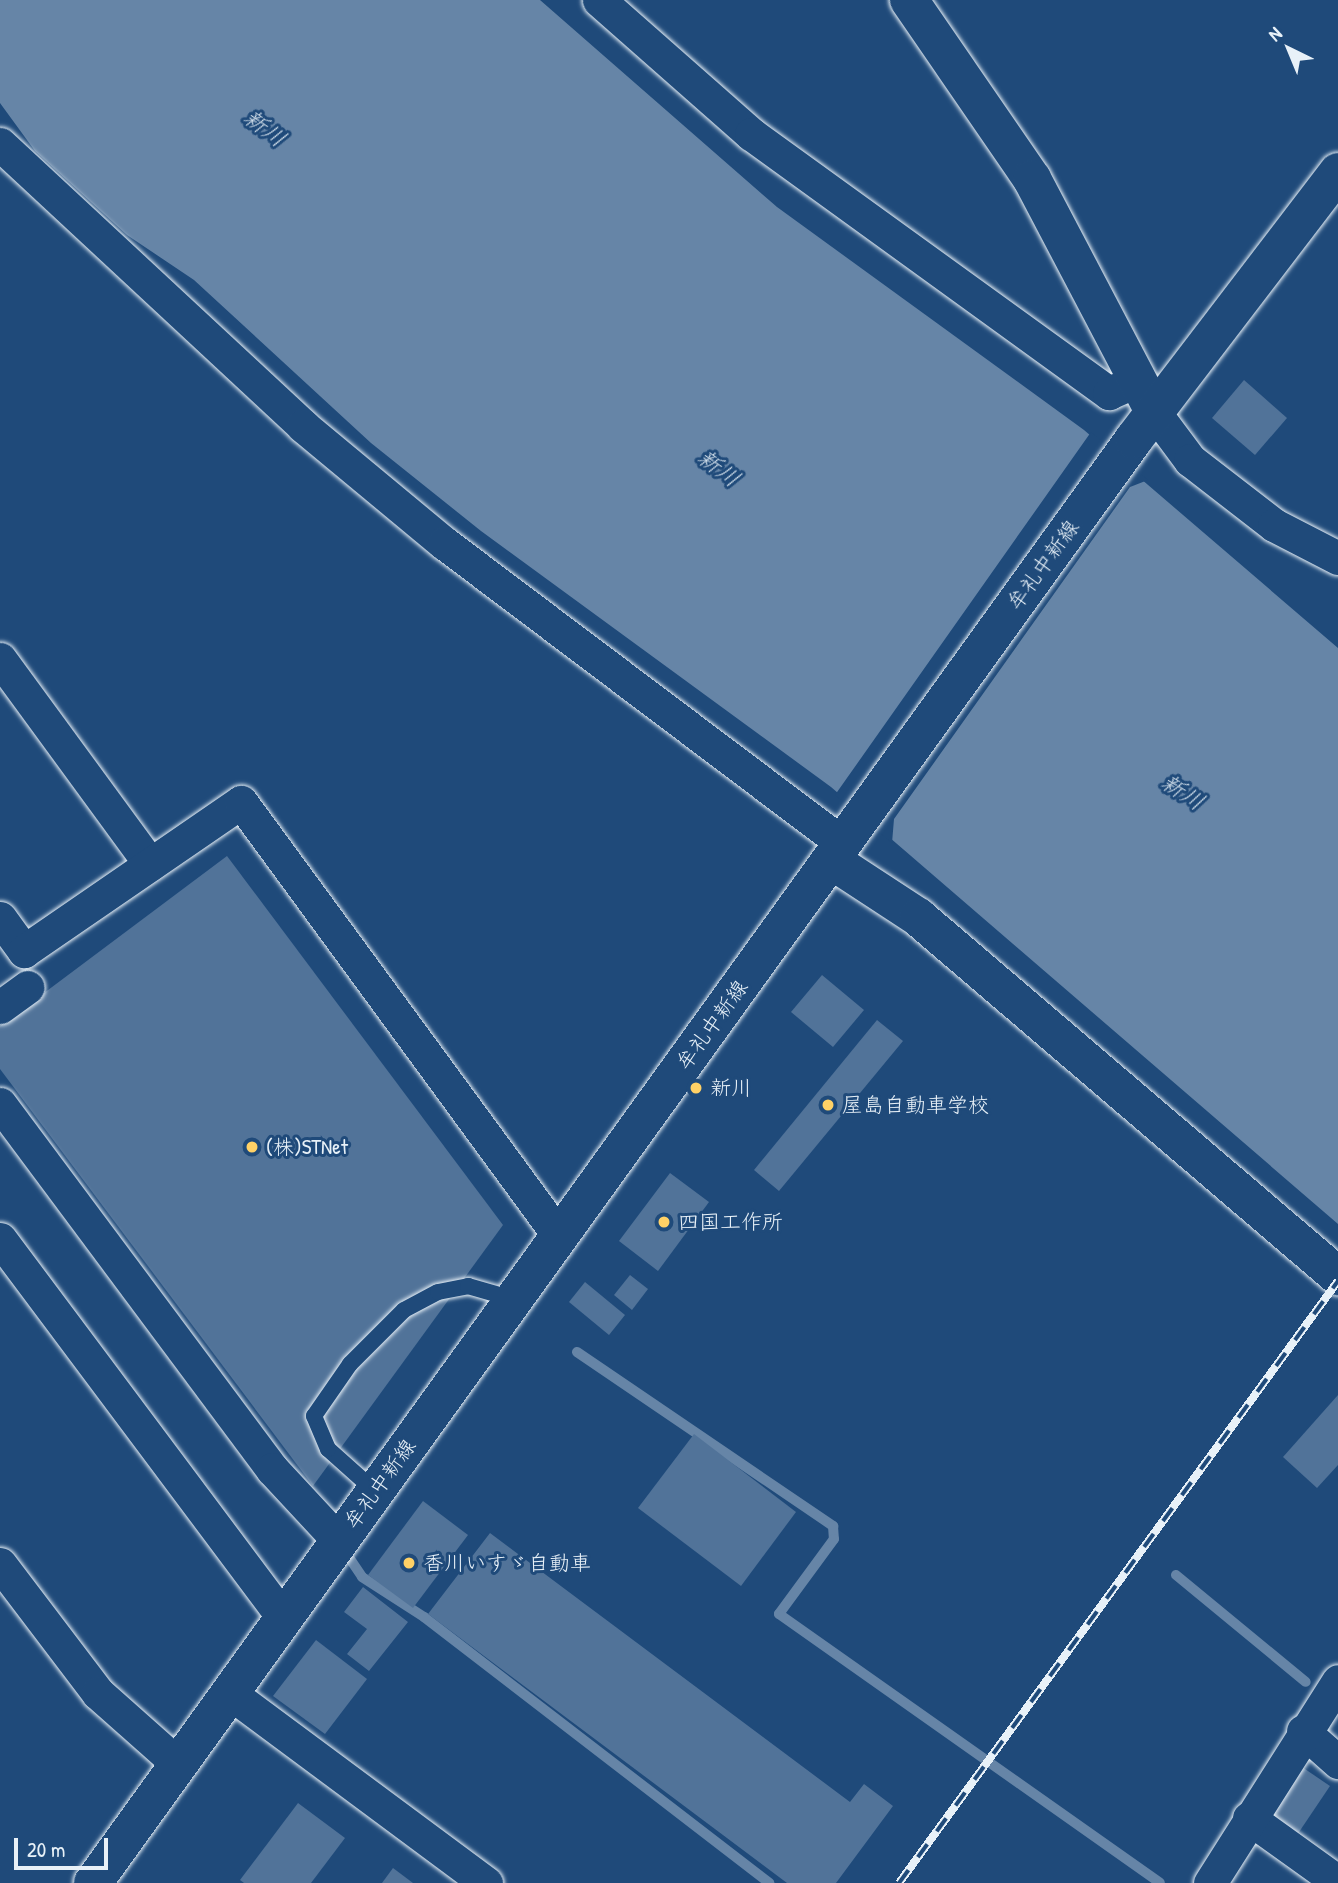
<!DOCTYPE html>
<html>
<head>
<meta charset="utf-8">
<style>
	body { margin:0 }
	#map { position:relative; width:1338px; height:1883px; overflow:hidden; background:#1f4a7a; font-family:"Patrick Hand","Klee One",sans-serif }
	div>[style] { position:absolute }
	.water>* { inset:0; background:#6685a7 }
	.pier>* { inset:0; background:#1f4a7a }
	.stream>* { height:10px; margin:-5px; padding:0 5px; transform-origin:5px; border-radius:5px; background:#6685a7 }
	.building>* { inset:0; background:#517399 }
	.roads { filter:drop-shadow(0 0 2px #e8f1f8) drop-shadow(0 0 2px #e8f1f8) }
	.lane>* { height:16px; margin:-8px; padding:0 8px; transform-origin:8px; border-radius:8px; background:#1f4a7a }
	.street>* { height:33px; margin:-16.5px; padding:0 16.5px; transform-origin:16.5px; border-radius:16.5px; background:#1f4a7a }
	.secondary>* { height:38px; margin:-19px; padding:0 19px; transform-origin:19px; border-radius:19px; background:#1f4a7a }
	.rail>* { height:8px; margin-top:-4px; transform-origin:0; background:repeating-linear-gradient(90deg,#1f4a7a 0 16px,#e8f1f8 0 32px); box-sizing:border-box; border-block:2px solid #e8f1f8 }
	.dots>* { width:19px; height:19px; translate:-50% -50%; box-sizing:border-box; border:4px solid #1f4a7a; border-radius:50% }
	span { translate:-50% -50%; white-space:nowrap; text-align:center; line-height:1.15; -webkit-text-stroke:6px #1f4a7a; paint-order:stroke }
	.street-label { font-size:21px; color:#e8f1f8 }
	.poi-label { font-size:21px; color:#e8f1f8 }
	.left { translate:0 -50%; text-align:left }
	.water-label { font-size:23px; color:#d4e1ec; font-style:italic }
	.north { position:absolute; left:1254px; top:14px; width:70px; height:70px; -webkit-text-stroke:5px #1f4a7a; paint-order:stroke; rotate:317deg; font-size:19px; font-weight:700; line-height:28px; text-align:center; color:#e8f1f8 }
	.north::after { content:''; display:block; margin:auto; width:24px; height:32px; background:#e8f1f8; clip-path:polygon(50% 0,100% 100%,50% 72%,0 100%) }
	.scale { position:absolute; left:14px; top:1838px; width:94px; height:32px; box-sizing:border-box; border:4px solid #e8f1f8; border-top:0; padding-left:9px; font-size:21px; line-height:24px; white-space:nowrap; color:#e8f1f8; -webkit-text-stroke:5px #1f4a7a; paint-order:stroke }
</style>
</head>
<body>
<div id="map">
	<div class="water">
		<i style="clip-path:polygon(0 0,540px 0,777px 207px,1084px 430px,1338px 648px,1338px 1224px,831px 787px,481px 531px,371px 443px,194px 280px,127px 235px,35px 151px,0 103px)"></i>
	</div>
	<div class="pier">
		<i style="clip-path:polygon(1091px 432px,1148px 480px,1130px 487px,894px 819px,892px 843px,835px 795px)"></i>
	</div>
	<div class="stream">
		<i style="left:577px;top:1352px;width:310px;rotate:34.2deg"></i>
		<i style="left:833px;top:1526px;width:13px;rotate:86deg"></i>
		<i style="left:834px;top:1539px;width:93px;rotate:126.3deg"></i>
		<i style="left:779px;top:1614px;width:466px;rotate:35.2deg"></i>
		<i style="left:344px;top:1550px;width:32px;rotate:56deg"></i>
		<i style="left:362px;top:1577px;width:74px;rotate:32.8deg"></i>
		<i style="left:424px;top:1617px;width:436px;rotate:37.6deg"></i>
		<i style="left:1176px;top:1575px;width:168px;rotate:39.5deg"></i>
	</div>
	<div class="building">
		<i style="clip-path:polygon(1244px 380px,1287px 418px,1255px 455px,1212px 418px)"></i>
		<i style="clip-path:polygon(227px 856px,503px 1225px,313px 1486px,0 1069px,0 1026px)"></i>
		<i style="clip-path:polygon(822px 975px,864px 1010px,833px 1047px,791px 1012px)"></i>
		<i style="clip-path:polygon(877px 1020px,903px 1041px,779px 1191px,754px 1170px)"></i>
		<i style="clip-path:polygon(670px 1173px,709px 1202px,658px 1271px,619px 1241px)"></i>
		<i style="clip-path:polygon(630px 1275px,648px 1289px,632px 1310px,614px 1295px)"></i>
		<i style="clip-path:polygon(585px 1282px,625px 1315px,609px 1335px,569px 1302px)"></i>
		<i style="clip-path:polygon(1338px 1395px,1338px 1465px,1317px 1488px,1283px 1457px)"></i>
		<i style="clip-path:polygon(694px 1434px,796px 1512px,741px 1586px,638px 1508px)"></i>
		<i style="clip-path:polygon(423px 1501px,468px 1535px,413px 1608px,368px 1575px)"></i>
		<i style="clip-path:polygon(490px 1533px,850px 1802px,864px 1784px,893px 1806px,836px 1883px,787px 1883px,428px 1614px)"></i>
		<i style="clip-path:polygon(363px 1587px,408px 1622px,369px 1671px,347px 1654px,367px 1629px,344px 1612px)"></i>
		<i style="clip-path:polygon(316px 1640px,367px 1679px,325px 1734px,273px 1696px)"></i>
		<i style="clip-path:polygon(1302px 1767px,1330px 1786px,1295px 1838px,1266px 1819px)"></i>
		<i style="clip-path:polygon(298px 1803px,345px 1838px,311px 1883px,244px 1883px,240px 1880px)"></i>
		<i style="clip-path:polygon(393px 1868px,413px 1883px,382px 1883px)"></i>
	</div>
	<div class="roads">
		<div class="lane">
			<i style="left:375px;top:1491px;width:63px;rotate:-138.2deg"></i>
			<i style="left:328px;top:1449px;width:36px;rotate:-113deg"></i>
			<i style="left:314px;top:1416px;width:63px;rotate:-55.3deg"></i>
			<i style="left:350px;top:1364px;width:76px;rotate:-45deg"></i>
			<i style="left:404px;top:1310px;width:38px;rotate:-28deg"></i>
			<i style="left:438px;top:1292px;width:31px;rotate:-11deg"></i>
			<i style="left:468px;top:1286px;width:47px;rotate:16.1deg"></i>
		</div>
		<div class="street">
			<i style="left:599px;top:0;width:203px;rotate:41.4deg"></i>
			<i style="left:751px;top:134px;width:442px;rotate:35.9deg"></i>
			<i style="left:1109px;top:393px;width:32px;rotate:-24deg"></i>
			<i style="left:0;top:144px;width:414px;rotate:42.9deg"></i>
			<i style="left:303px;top:426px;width:183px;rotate:39.7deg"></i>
			<i style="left:444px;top:543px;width:500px;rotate:37deg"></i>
			<i style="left:1155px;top:413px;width:59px;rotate:53.3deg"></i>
			<i style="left:1190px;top:460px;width:106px;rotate:37.7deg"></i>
			<i style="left:1274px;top:525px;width:72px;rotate:27.3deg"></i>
			<i style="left:0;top:659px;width:254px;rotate:53.8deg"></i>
			<i style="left:0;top:918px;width:41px;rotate:54deg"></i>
			<i style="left:24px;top:951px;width:263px;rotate:-34.5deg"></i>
			<i style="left:241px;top:802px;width:538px;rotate:53.77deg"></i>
			<i style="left:0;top:1007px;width:34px;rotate:-36deg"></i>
			<i style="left:0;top:1104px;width:455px;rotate:53.3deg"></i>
			<i style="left:272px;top:1469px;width:98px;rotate:47.1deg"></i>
			<i style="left:0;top:1239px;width:474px;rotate:53.2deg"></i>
			<i style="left:0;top:1564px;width:162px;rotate:52.8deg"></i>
			<i style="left:98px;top:1693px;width:107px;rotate:41.6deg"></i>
			<i style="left:230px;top:1693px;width:319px;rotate:36.6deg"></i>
			<i style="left:1303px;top:1731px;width:47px;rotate:41.5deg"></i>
			<i style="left:1249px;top:1818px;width:110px;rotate:35.7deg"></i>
			<i style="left:1210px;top:1883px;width:239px;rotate:-57.6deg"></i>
		</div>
		<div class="secondary">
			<i style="left:909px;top:0;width:217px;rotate:55.5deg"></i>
			<i style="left:1032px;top:179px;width:264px;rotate:62.3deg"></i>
			<i style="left:831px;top:860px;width:104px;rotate:33.2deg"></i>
			<i style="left:918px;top:917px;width:553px;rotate:40.52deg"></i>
			<i style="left:93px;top:1883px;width:1780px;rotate:-54.21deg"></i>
			<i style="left:1134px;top:439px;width:336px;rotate:-52.6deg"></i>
		</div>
	</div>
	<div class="rail">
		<i style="left:899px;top:1883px;width:745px;rotate:-53.9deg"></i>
	</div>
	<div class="dots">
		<i style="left:696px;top:1088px;background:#ffd166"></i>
		<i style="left:828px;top:1105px;background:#ffd166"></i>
		<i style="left:252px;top:1147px;background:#ffd166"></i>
		<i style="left:664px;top:1222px;background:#ffd166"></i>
		<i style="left:409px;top:1563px;background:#ffd166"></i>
	</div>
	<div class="street-label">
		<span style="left:1043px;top:565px;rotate:-54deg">牟礼中新線</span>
		<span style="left:712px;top:1025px;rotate:-54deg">牟礼中新線</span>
		<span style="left:380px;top:1484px;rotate:-54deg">牟礼中新線</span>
	</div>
	<div class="poi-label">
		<span class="left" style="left:710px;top:1088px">新川</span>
		<span class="left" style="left:842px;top:1105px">屋島自動車学校</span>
		<span class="left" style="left:266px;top:1147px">(株)STNet</span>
		<span class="left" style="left:678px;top:1222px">四国工作所</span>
		<span class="left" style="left:423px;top:1563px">香川いすゞ自動車</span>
	</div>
	<div class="water-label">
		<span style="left:265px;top:128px;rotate:37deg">新川</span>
		<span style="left:719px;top:468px;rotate:37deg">新川</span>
		<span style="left:1183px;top:792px;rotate:33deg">新川</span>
	</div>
	<div class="north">N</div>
	<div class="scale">20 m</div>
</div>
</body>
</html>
